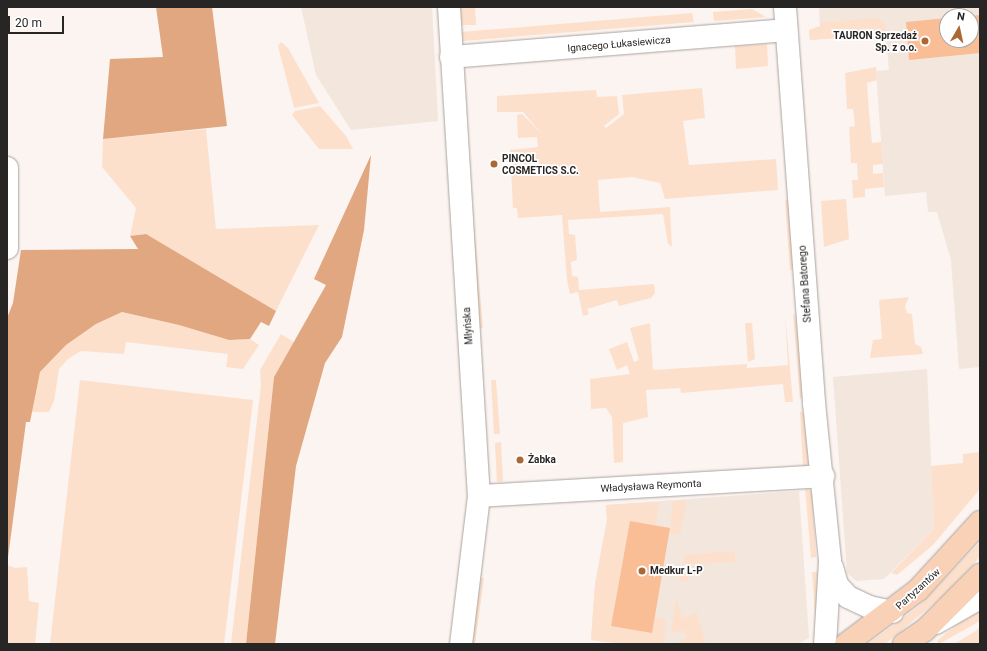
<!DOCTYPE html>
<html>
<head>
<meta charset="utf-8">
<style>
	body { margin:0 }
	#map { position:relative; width:987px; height:651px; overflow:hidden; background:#fbf4f0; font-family:Roboto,sans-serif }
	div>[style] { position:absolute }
	.built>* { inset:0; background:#f3e6dd }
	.green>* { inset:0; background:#fde0cc }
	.forest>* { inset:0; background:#e1a780 }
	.building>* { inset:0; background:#f9be96 }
	.roads { filter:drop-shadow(0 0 1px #a9a39f) drop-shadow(0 0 1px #a9a39f) }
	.minor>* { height:22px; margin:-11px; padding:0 11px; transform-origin:11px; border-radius:11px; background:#fff }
	.major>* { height:22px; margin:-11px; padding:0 11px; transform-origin:11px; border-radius:11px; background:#f8d1b6 }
	.dots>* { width:11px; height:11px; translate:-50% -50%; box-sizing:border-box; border:2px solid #fff; border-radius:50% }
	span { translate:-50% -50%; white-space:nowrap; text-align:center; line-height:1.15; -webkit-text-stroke:3.5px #fff; paint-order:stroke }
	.poi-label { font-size:10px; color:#282624; font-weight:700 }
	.right { translate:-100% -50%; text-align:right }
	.left { translate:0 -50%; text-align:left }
	.street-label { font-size:10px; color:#282624 }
	.frame { position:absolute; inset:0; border:8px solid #282624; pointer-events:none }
	.north { position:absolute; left:939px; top:8px; width:40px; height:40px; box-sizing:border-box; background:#fff; border:1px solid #a9a8a7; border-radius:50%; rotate:9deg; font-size:11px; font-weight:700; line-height:16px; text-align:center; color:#282624 }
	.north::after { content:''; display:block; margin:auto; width:14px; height:18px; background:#ab6835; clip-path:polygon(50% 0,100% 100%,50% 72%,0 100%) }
	.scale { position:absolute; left:8px; top:16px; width:56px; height:18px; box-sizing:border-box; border:2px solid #282624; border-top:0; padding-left:5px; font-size:12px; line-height:14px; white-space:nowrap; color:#282624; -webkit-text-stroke:3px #fff; paint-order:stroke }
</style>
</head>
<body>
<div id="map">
	<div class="built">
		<i style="clip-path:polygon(301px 7px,432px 7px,438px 121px,351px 130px,316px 75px)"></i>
		<i style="clip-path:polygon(evenodd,807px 7px,980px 7px,980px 367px,959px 369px,951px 260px,937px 212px,928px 212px,926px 192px,885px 196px,876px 71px,889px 70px,886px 35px,810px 40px,809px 30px,820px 26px,819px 8px,807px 7px,947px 16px,971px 16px,971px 40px,947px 40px,947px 16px)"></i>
		<i style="clip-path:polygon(927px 369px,934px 529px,884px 579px,856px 581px,847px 573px,833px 377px)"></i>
		<i style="clip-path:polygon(799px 491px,809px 638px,798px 644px,624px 644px,591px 640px,595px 584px,607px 520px,606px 505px)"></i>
	</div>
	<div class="green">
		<i style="clip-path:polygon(460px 7px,475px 7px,476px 25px,461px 25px)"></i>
		<i style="clip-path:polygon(752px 9px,766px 17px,714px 21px,713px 12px)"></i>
		<i style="clip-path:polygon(692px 13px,694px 22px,463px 41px,461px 32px)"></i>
		<i style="clip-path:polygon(877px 18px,886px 25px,886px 34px,810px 40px,809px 30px,820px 26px,820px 22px)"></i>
		<i style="clip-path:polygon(281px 42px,288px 48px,319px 103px,294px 108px,278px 46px)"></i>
		<i style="clip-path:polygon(767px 44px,768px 66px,736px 69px,735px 46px)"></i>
		<i style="clip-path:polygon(876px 67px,877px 80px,867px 83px,869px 112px,872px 143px,881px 142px,883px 164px,873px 165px,873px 174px,883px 173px,884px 187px,865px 189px,865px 197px,853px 198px,852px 180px,858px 180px,857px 163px,851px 163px,849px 127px,855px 126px,853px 109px,847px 109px,845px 73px)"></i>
		<i style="clip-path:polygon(702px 88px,705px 118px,683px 121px,689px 165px,776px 159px,778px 190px,665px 199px,660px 183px,632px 177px,598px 180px,600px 212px,670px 207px,672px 247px,668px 244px,663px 214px,568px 220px,569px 234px,575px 235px,577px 260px,571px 262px,572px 276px,578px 277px,579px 290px,654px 284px,655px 293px,651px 298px,619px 306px,617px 300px,587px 309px,589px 314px,583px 316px,578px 292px,570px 294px,567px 280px,562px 215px,518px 218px,517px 208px,513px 208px,510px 150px,538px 147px,537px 137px,518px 138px,517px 115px,522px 114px,541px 133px,523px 112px,497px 112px,497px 96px,596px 90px,597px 97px,617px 96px,619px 114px,604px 126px,606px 128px,624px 114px,622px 95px)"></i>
		<i style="clip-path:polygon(320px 106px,346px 136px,353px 149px,319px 149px,292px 115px,295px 111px)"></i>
		<i style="clip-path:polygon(206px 129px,216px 229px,319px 225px,276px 311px,146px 234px,130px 236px,136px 208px,102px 167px,103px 139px)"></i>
		<i style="clip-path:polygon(785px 199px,789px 201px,793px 268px,790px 271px)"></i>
		<i style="clip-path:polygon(846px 199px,849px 239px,824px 247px,821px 201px)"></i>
		<i style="clip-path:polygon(474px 225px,483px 328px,476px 329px,469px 226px)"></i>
		<i style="clip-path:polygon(909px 297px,905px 306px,907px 313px,912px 314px,915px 344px,921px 347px,923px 354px,870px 358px,873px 340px,882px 339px,879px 300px)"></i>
		<i style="clip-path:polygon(122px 312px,179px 325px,229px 340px,250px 339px,259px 345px,243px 369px,226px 367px,228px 354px,126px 342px,124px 354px,81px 351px,68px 359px,59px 369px,54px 401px,49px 412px,30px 412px,40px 372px,66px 345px,96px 324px)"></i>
		<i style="clip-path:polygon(785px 314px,793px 402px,785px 402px,783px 384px,681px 393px,680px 388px,646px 390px,648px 417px,623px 423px,623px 462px,614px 463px,612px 417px,606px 408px,591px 409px,590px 379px,630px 374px,627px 365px,617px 370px,609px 349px,627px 342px,634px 362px,639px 360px,630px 328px,650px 323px,653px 370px,747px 364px,747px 368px,788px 365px)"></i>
		<i style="clip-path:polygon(793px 314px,798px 318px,803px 397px,800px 399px)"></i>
		<i style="clip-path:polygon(745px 323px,752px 323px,755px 359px,748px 362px)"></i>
		<i style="clip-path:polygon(281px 334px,294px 342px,274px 377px,246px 644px,231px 644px,261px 385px,260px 370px)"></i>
		<i style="clip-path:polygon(80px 380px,253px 400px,224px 644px,50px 644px)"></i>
		<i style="clip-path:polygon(491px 380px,496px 380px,500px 434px,494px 434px)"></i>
		<i style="clip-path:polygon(800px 411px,805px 414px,810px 462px,803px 468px)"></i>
		<i style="clip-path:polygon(501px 442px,503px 481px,497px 482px,495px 443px)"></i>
		<i style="clip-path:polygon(980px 452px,979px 490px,933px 545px,897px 575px,891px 573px,934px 529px,931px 466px,963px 463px,963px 454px)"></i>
		<i style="clip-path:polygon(805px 487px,812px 492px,816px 557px,811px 558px)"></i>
		<i style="clip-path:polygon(687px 500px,680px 535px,670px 533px,673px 501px)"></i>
		<i style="clip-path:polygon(659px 502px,656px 525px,630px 521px,611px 625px,655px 617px,666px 619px,664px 644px,623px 644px,591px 640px,595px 584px,607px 520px,606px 505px)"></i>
		<i style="clip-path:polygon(980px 542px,980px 557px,944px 595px,885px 644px,868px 644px,919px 606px)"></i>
		<i style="clip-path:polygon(735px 551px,735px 562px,684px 565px,689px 582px,680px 581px,685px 555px)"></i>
		<i style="clip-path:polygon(7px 565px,15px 568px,27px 567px,29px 601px,39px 603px,35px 644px,8px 644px)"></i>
		<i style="clip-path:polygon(812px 572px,818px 572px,821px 614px,815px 614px)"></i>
		<i style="clip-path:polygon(479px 578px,484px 578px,475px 644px,469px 644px)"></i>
		<i style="clip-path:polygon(676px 597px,682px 618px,697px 613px,706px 644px,675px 644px,687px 637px,684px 630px,671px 633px)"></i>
		<i style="clip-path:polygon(980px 605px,980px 621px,939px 644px,937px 641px)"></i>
		<i style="clip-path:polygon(980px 628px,980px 644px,954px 644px,974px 632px)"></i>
	</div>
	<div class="forest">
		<i style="clip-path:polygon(156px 7px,212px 7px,227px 126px,103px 139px,110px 59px,163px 57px)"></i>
		<i style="clip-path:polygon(371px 155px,364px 230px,342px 337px,325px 363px,296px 466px,275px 644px,246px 644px,274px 377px,326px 285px,314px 279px)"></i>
		<i style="clip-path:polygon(146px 234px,276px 311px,269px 326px,261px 322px,250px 339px,229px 340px,179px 325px,122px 312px,96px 324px,66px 345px,40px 372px,30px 422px,26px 422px,7px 565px,7px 318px,13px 303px,21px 250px,138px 249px,130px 236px)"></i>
	</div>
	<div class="building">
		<i style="clip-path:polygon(980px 15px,980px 53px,909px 60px,906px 22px,947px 18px,947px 40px,971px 40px,971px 16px)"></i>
		<i style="clip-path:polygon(630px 521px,670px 528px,652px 633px,611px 626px)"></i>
	</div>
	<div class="roads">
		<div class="minor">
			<i style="left:449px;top:7px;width:490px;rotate:86.5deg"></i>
			<i style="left:479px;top:496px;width:149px;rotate:96.9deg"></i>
			<i style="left:785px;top:7px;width:397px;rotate:85.8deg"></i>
			<i style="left:814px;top:403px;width:159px;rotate:84.2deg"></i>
			<i style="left:830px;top:561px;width:83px;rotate:93.4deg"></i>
			<i style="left:451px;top:57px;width:336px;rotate:-4.6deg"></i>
			<i style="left:7px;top:168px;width:80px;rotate:90deg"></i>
			<i style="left:479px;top:496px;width:345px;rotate:-3.3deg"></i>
			<i style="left:832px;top:567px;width:19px;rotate:74deg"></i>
			<i style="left:837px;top:585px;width:16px;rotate:47deg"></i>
			<i style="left:848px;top:597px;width:23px;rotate:25deg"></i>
			<i style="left:869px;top:607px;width:24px;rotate:12deg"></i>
			<i style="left:936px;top:623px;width:51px;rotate:-29.6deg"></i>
		</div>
		<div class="major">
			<i style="left:846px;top:644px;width:90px;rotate:-36.9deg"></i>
			<i style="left:918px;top:590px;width:92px;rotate:-47.6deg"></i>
			<i style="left:904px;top:644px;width:25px;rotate:-34deg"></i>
			<i style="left:925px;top:630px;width:78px;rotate:-45deg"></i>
		</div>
	</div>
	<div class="dots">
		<i style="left:925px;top:41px;background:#ab6835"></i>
		<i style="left:494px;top:164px;background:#ab6835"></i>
		<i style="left:520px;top:460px;background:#ab6835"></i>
		<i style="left:642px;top:571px;background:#ab6835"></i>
	</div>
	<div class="poi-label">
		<span class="right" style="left:917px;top:41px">TAURON Sprzedaż<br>Sp. z o.o.</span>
		<span class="left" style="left:502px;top:164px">PINCOL<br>COSMETICS S.C.</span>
		<span class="left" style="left:528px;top:460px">Żabka</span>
		<span class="left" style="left:650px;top:571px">Medkur L-P</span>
	</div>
	<div class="street-label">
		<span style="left:619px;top:44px;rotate:-5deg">Ignacego Łukasiewicza</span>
		<span style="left:805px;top:284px;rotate:-94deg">Stefana Batorego</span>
		<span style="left:468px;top:326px;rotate:-94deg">Młyńska</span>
		<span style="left:651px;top:486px;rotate:-3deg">Władysława Reymonta</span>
		<span style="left:918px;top:589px;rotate:-42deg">Partyzantów</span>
	</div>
	<div class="frame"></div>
	<div class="north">N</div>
	<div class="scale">20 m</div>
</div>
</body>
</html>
